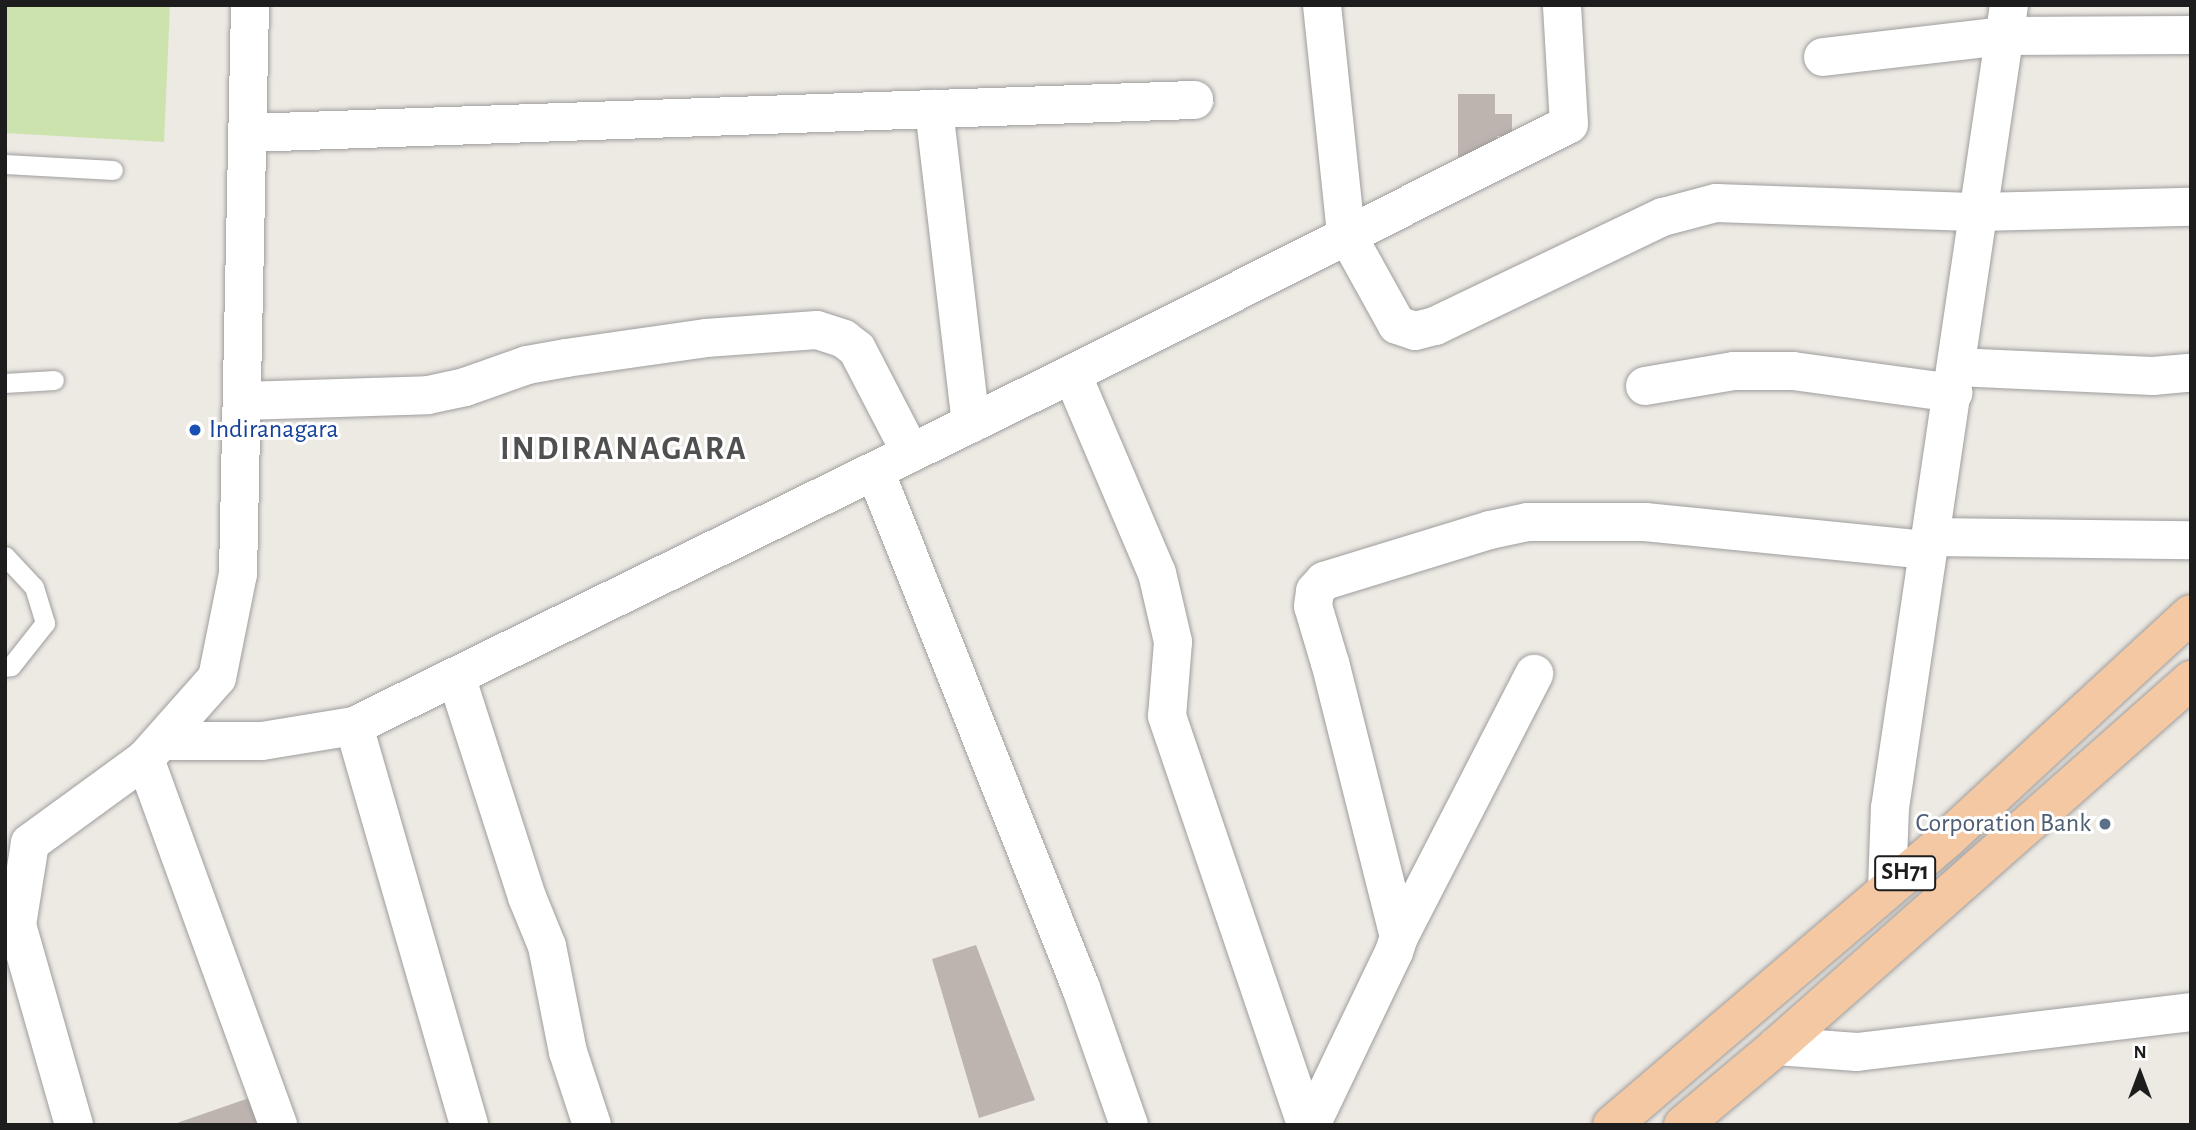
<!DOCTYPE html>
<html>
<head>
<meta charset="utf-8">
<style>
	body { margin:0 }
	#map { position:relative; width:2196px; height:1130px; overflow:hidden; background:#ede9e3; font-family:"Alegreya Sans",sans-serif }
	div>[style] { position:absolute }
	.grass>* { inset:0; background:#cde3ad }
	.building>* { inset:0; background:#bdb4b0 }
	.roads { filter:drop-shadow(0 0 2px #9e9e9e) drop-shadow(0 0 2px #9e9e9e) }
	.lane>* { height:19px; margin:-9.5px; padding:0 9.5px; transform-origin:9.5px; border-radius:9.5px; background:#fff }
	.street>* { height:38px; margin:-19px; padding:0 19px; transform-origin:19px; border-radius:19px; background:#fff }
	.primary>* { height:38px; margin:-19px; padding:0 19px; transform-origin:19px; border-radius:19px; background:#f3c8a2 }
	.dots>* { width:19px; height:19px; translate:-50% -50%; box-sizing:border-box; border:4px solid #fff; border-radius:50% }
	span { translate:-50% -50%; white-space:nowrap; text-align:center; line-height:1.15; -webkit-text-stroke:6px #fff; paint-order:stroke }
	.shield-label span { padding:2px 5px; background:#fff; border:2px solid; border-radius:5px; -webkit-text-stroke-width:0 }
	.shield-label { font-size:24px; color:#1d1d1d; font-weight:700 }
	.transit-label { font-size:26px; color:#164399 }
	.left { translate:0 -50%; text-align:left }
	.service-label { font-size:26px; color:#4e5e75 }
	.right { translate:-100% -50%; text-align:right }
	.district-label { font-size:33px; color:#505050; font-weight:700; letter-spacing:2px }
	.frame { position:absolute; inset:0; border:7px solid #1d1d1d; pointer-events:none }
	.north { position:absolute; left:2105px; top:1039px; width:70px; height:70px; -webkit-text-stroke:5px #fff; paint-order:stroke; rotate:0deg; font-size:19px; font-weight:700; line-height:28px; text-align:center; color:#1d1d1d }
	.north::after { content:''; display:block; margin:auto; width:24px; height:32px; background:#1d1d1d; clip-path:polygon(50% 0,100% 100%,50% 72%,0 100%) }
</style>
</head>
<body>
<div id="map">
	<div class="grass">
		<i style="clip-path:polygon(5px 5px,170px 5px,164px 142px,5px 133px)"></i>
	</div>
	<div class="building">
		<i style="clip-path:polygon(1458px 94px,1495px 94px,1495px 114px,1512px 114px,1512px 136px,1497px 136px,1497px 157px,1458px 157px)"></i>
		<i style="clip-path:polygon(976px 945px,1035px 1100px,979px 1118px,932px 959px)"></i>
		<i style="clip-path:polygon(255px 1096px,263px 1125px,174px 1125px,174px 1124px)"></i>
	</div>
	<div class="roads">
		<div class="lane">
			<i style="left:5px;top:164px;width:108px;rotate:3.2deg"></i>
			<i style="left:5px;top:383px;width:49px;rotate:-3.5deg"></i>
			<i style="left:5px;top:556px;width:42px;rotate:46.9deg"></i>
			<i style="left:34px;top:587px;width:38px;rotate:73deg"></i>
			<i style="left:45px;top:623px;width:55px;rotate:128.3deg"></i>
			<i style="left:11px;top:666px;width:6px;rotate:171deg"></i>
		</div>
		<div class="street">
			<i style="left:1322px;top:5px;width:229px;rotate:84deg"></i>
			<i style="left:1346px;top:233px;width:105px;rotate:61deg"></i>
			<i style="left:1397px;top:325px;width:19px;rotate:18deg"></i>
			<i style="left:1415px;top:331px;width:21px;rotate:-14deg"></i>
			<i style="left:1435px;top:326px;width:253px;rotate:-25.6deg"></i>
			<i style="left:1663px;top:217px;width:55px;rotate:-14.8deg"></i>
			<i style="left:1716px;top:203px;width:263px;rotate:2deg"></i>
			<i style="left:1979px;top:212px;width:212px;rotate:-1.4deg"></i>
			<i style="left:1823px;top:57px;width:183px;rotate:-6.6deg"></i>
			<i style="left:2005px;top:36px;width:186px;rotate:-0.3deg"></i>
			<i style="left:934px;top:109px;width:317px;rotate:83.3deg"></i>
			<i style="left:248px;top:133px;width:947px;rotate:-2deg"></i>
			<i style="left:1956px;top:367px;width:197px;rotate:2.6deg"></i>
			<i style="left:2153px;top:376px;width:38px;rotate:-5deg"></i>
			<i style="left:1072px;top:374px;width:216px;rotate:66.9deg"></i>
			<i style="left:1157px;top:573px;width:71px;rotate:76.9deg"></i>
			<i style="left:1173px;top:642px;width:74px;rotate:94.6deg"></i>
			<i style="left:1167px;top:716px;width:432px;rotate:71.2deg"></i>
			<i style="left:1645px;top:386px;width:90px;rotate:-9.6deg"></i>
			<i style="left:1734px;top:371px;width:59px"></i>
			<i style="left:1793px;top:371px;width:162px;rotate:7.8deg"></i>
			<i style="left:242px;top:401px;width:186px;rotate:-1.8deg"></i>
			<i style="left:428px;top:395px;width:38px;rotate:-12deg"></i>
			<i style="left:465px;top:387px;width:66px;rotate:-19.5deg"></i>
			<i style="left:527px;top:365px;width:40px;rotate:-10deg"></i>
			<i style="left:566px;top:358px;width:141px;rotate:-8.1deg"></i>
			<i style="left:706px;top:338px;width:111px;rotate:-4.1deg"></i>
			<i style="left:817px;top:330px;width:28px;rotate:18deg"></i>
			<i style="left:844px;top:339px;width:16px;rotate:38deg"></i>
			<i style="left:857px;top:349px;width:117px;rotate:62.6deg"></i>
			<i style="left:875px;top:471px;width:557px;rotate:68.28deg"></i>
			<i style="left:1081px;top:988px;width:145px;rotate:70.7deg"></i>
			<i style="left:1930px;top:537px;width:261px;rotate:0.7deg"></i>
			<i style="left:457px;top:679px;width:229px;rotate:72.2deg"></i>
			<i style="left:527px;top:897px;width:53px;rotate:67.8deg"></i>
			<i style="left:547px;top:946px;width:108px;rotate:78.8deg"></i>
			<i style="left:568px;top:1052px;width:77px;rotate:71.8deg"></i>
			<i style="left:354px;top:726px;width:415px;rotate:73.9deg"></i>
			<i style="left:164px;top:741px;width:98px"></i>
			<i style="left:262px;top:741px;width:93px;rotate:-9.3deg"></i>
			<i style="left:354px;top:726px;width:800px;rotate:-26.12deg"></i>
			<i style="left:1072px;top:374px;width:556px;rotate:-26.7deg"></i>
			<i style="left:1569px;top:124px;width:119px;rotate:-93.4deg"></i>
			<i style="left:145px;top:759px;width:389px;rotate:70deg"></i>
			<i style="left:1887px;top:888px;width:80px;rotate:-87.9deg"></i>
			<i style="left:1890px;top:808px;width:812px;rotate:-81.57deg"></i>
			<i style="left:1399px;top:937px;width:296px;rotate:-62.8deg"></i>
			<i style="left:1777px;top:1046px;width:80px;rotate:4.3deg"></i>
			<i style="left:1857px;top:1052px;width:336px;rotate:-6.8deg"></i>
			<i style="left:74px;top:1125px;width:208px;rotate:-105.9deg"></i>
			<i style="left:17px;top:925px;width:83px;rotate:-81deg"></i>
			<i style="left:30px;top:843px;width:142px;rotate:-36.1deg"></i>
			<i style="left:145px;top:759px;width:108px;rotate:-48.4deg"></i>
			<i style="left:217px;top:678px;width:106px;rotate:-78.6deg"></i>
			<i style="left:238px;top:574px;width:569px;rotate:-88.79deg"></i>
			<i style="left:1311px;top:1125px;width:192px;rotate:-64.4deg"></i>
			<i style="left:1394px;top:952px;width:16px;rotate:-72deg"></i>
			<i style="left:1399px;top:937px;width:283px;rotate:-104.1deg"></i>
			<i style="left:1330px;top:663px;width:59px;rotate:-106.6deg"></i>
			<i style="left:1313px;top:606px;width:15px;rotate:-82deg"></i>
			<i style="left:1315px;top:591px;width:13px;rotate:-48deg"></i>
			<i style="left:1324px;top:581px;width:174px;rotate:-17.1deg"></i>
			<i style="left:1490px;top:530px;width:39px;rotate:-12deg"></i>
			<i style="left:1528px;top:522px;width:117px"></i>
			<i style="left:1645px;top:522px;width:284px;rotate:5.7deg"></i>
		</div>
		<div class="primary">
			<i style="left:1612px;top:1125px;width:442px;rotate:-40.5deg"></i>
			<i style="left:1948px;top:838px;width:330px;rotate:-42.7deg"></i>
			<i style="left:1683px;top:1125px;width:123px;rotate:-40deg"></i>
			<i style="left:1777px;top:1046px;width:553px;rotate:-41.48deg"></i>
		</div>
	</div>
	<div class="dots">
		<i style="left:195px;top:430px;background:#1a4fb4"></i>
		<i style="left:2105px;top:824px;background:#5c6f8a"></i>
	</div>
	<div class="shield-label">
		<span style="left:1905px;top:873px">SH71</span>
	</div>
	<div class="transit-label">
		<span class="left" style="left:209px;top:430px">Indiranagara</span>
	</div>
	<div class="service-label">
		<span class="right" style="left:2091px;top:824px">Corporation Bank</span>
	</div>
	<div class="district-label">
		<span style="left:624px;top:450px">INDIRANAGARA</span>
	</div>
	<div class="frame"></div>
	<div class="north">N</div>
</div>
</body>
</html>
